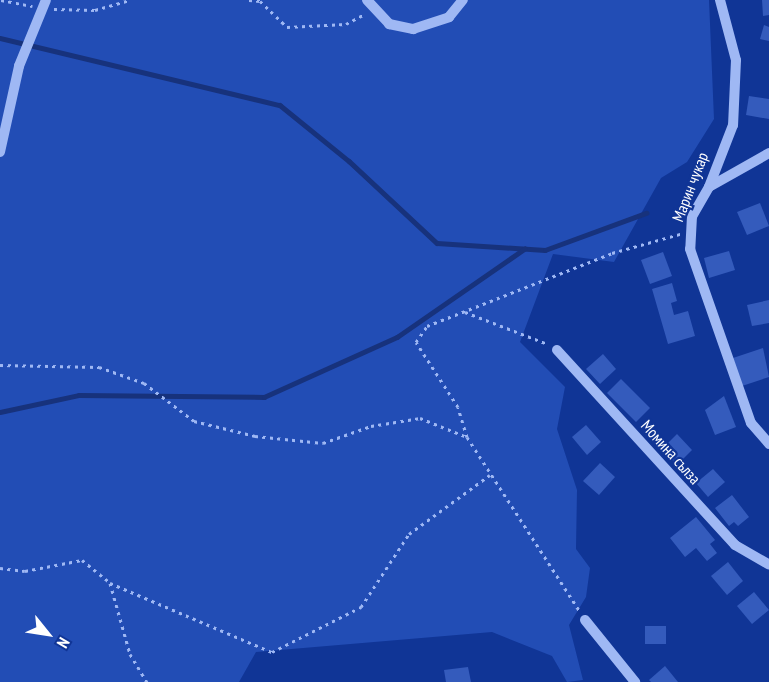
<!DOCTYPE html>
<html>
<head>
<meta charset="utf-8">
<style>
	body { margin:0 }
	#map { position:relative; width:769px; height:682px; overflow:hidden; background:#103596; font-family:"PT Sans Narrow",sans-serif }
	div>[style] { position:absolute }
	.green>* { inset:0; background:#224db5 }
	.stream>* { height:4.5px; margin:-2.25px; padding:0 2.25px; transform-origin:2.25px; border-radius:2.25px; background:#17327c }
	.building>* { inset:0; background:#345bbc }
	.path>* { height:3px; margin-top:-1.5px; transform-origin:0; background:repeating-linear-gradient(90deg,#9fb8f4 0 3px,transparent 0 7.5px) }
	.minor>* { height:10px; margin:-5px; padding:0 5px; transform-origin:5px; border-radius:5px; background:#9fb8f4 }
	span { translate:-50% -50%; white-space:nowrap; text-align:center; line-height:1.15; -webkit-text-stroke:4.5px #103596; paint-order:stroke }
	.street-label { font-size:16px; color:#fff }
	.north { position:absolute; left:18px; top:604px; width:60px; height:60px; -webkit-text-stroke:4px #103596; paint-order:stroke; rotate:120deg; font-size:16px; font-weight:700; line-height:24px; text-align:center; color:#fff }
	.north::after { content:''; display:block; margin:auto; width:21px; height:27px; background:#fff; clip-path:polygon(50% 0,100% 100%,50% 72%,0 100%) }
</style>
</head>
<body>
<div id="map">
	<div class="green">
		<i style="clip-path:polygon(0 0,709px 0,714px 119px,687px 162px,661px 178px,614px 262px,553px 254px,520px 342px,565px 387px,557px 429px,577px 490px,576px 549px,590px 568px,586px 597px,569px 625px,583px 680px,567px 682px,552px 656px,492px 632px,256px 652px,239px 682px,0 682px)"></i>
	</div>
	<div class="stream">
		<i style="left:0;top:38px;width:288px;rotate:13.5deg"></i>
		<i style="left:280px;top:105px;width:89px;rotate:39.1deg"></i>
		<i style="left:349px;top:161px;width:120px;rotate:43deg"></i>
		<i style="left:437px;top:243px;width:108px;rotate:3.7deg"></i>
		<i style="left:545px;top:250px;width:108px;rotate:-20.1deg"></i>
		<i style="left:0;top:412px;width:81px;rotate:-12.1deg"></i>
		<i style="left:79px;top:395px;width:185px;rotate:0.6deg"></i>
		<i style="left:264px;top:397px;width:146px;rotate:-24.3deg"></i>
		<i style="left:397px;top:337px;width:155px;rotate:-34.7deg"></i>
	</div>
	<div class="building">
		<i style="clip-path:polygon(762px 0,769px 0,769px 15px,763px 16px)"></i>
		<i style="clip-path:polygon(764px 25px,769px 27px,769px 41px,760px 39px)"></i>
		<i style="clip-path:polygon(749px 96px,769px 99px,769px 119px,746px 115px)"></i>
		<i style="clip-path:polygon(760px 203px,769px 226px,747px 235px,737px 212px)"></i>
		<i style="clip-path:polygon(729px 251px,735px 270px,709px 278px,704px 258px)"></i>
		<i style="clip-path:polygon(663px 252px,672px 276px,650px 284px,641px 260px)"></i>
		<i style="clip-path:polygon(672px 283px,677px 301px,671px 303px,674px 315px,688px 311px,695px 336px,668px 344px,652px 289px)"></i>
		<i style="clip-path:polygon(769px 300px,769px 323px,752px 326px,747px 305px)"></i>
		<i style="clip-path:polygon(763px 348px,769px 377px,742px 386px,733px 358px)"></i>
		<i style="clip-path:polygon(603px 354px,616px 369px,600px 384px,586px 369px)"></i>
		<i style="clip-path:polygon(621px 379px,650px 408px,636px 422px,607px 393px)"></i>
		<i style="clip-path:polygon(724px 396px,736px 427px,715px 435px,705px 410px)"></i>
		<i style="clip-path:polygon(586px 425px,601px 442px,587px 455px,572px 437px)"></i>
		<i style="clip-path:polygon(677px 434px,692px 450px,677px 465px,662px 449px)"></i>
		<i style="clip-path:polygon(600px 463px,615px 477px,599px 495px,583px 481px)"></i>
		<i style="clip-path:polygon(713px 469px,725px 482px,708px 497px,696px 483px)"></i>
		<i style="clip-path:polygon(732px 495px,749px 517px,738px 526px,734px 522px,729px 526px,715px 508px)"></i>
		<i style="clip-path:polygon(696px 517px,715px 540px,710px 544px,717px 553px,707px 561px,696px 548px,685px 557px,670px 538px)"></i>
		<i style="clip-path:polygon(728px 562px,743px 581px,727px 595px,711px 576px)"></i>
		<i style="clip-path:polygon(754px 592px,769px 610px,752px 624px,737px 606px)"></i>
		<i style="clip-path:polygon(645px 626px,666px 626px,666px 644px,645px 644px)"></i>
		<i style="clip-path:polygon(665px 666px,678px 682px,651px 682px,649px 680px)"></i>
		<i style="clip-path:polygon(468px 667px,471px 682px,446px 682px,444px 670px)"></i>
	</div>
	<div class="path">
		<i style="left:1px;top:0;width:32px;rotate:11deg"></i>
		<i style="left:249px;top:0;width:11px;rotate:5deg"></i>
		<i style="left:260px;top:1px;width:37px;rotate:44deg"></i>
		<i style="left:287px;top:27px;width:59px;rotate:-2.9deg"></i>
		<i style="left:346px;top:24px;width:21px;rotate:-28deg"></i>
		<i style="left:54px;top:9px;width:41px;rotate:1.4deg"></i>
		<i style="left:95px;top:10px;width:37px;rotate:-16deg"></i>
		<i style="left:465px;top:312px;width:89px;rotate:21.1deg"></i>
		<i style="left:0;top:365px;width:99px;rotate:1.2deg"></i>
		<i style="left:99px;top:367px;width:48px;rotate:19.6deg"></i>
		<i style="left:144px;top:383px;width:63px;rotate:37.2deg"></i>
		<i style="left:194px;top:421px;width:63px;rotate:13.8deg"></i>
		<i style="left:255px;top:436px;width:68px;rotate:5.9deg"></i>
		<i style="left:323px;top:443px;width:51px;rotate:-19.5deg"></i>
		<i style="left:371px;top:426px;width:50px;rotate:-9.3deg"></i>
		<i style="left:420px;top:418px;width:51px;rotate:22deg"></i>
		<i style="left:467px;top:437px;width:208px;rotate:57.1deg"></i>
		<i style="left:467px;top:437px;width:31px;rotate:-107deg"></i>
		<i style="left:458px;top:407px;width:77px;rotate:-122.9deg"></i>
		<i style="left:416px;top:342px;width:19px;rotate:-55deg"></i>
		<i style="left:427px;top:326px;width:199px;rotate:-21.5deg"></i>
		<i style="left:612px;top:253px;width:71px;rotate:-15.6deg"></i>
		<i style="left:0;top:568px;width:25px;rotate:7deg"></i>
		<i style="left:25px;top:571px;width:58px;rotate:-10.9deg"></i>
		<i style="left:82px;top:560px;width:36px;rotate:39deg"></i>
		<i style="left:110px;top:583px;width:74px;rotate:74.3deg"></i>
		<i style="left:130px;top:654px;width:33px;rotate:59deg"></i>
		<i style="left:110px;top:583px;width:176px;rotate:23.1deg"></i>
		<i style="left:272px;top:652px;width:100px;rotate:-26.8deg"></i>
		<i style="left:361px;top:607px;width:87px;rotate:-56.7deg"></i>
		<i style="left:409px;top:534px;width:100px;rotate:-36.1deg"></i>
	</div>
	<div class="minor">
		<i style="left:367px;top:0;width:33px;rotate:47deg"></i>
		<i style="left:389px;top:24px;width:25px;rotate:12deg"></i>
		<i style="left:413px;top:29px;width:38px;rotate:-18deg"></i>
		<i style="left:449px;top:17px;width:22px;rotate:-51deg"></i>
		<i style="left:720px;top:0;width:62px;rotate:75.1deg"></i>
		<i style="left:736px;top:60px;width:65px;rotate:92.6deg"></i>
		<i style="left:733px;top:125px;width:66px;rotate:111.2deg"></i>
		<i style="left:709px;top:187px;width:34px;rotate:120deg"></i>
		<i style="left:692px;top:216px;width:33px;rotate:93deg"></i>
		<i style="left:690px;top:249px;width:184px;rotate:70.7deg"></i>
		<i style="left:751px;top:423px;width:28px;rotate:49deg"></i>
		<i style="left:0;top:152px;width:88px;rotate:-77.5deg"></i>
		<i style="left:19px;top:66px;width:71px;rotate:-67.8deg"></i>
		<i style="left:709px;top:187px;width:69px;rotate:-29.5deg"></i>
		<i style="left:557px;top:350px;width:264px;rotate:47.6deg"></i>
		<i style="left:735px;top:545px;width:39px;rotate:30deg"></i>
		<i style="left:585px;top:620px;width:80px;rotate:51.1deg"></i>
	</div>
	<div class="street-label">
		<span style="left:690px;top:187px;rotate:-69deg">Марин чукар</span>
		<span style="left:671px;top:452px;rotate:48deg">Момина сълза</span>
	</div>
	<div class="north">N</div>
</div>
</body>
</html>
